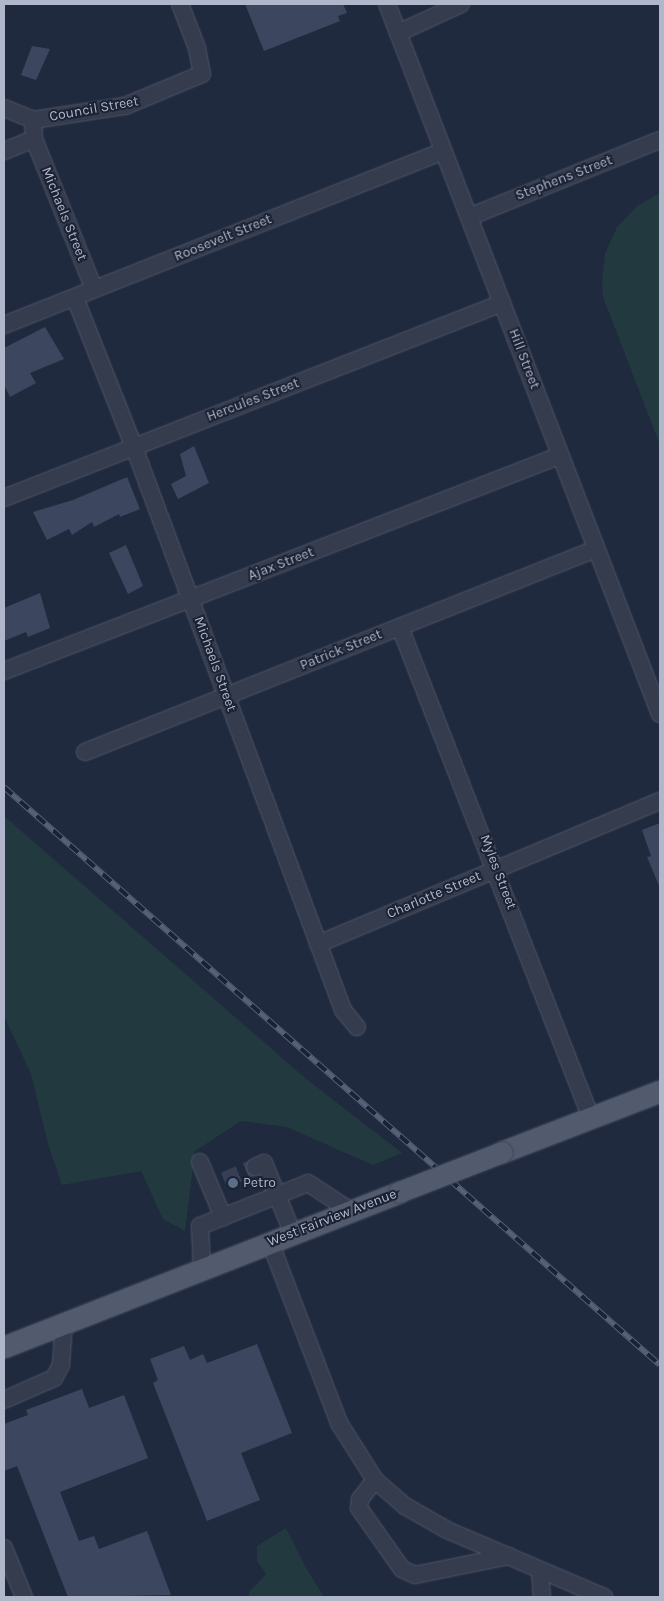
<!DOCTYPE html>
<html>
<head>
<meta charset="utf-8">
<style>
	body { margin:0 }
	#map { position:relative; width:664px; height:1601px; overflow:hidden; background:#202a3e; font-family:Karla,sans-serif }
	div>[style] { position:absolute }
	.green>* { inset:0; background:#22393f }
	.building>* { inset:0; background:#3c465f }
	.minor-tunnel>* { height:16px; margin-top:-8px; transform-origin:0; background:repeating-linear-gradient(90deg,#363f53 0 16px,transparent 0 24px) }
	.roads { filter:drop-shadow(0 0 1px #505769) drop-shadow(0 0 1px #505769) }
	.minor>* { height:16px; margin:-8px; padding:0 8px; transform-origin:8px; border-radius:8px; background:#353c4e }
	.major>* { height:21px; margin:-10.5px; padding:0 10.5px; transform-origin:10.5px; border-radius:10.5px; background:#525b6e }
	.rail>* { height:5.5px; margin-top:-2.75px; transform-origin:0; background:repeating-linear-gradient(90deg,#1a2233 0 11px,#566076 0 22px); box-sizing:border-box; border-block:1px solid #566076 }
	.bridges { filter:drop-shadow(0 0 1px #3e4657) drop-shadow(0 0 1px #3e4657) }
	.major-bridge>* { height:21px; margin:-10.5px; padding:0 10.5px; transform-origin:10.5px; border-radius:10.5px; background:#525b6e }
	.dots>* { width:14px; height:14px; translate:-50% -50%; box-sizing:border-box; border:2px solid #1a2233; border-radius:50% }
	span { translate:-50% -50%; white-space:nowrap; text-align:center; line-height:1.15; -webkit-text-stroke:4px #1a2233; paint-order:stroke }
	.street-label { font-size:14px; color:#b0b7ca }
	.poi-label { font-size:14px; color:#b0b7ca }
	.left { translate:0 -50%; text-align:left }
	.frame { position:absolute; inset:0; border:5px solid #b0b7ca; pointer-events:none }
</style>
</head>
<body>
<div id="map">
	<div class="green">
		<i style="clip-path:polygon(660px 193px,660px 445px,603px 297px,602px 282px,605px 254px,617px 227px,637px 206px)"></i>
		<i style="clip-path:polygon(4px 816px,305px 1078px,402px 1153px,373px 1165px,287px 1127px,241px 1121px,195px 1151px,185px 1231px,163px 1219px,141px 1171px,62px 1185px,48px 1144px,31px 1074px,4px 1016px)"></i>
		<i style="clip-path:polygon(286px 1528px,306px 1568px,324px 1597px,249px 1597px,249px 1592px,266px 1574px,257px 1561px,257px 1546px)"></i>
	</div>
	<div class="building">
		<i style="clip-path:polygon(245px 4px,343px 4px,347px 13px,338px 16px,340px 21px,264px 51px)"></i>
		<i style="clip-path:polygon(32px 46px,50px 49px,36px 80px,21px 75px)"></i>
		<i style="clip-path:polygon(45px 327px,64px 359px,30px 373px,36px 383px,10px 397px,4px 385px,4px 348px)"></i>
		<i style="clip-path:polygon(194px 446px,209px 483px,178px 499px,171px 484px,186px 476px,180px 454px)"></i>
		<i style="clip-path:polygon(127px 477px,140px 509px,120px 517px,119px 514px,94px 527px,92px 522px,72px 535px,69px 529px,47px 540px,33px 512px,73px 500px)"></i>
		<i style="clip-path:polygon(126px 545px,143px 586px,128px 594px,109px 553px)"></i>
		<i style="clip-path:polygon(40px 593px,50px 628px,28px 637px,26px 632px,4px 641px,4px 608px)"></i>
		<i style="clip-path:polygon(660px 823px,660px 888px,647px 857px,651px 856px,642px 830px)"></i>
		<i style="clip-path:polygon(257px 1344px,292px 1433px,241px 1453px,260px 1500px,207px 1521px,153px 1383px,158px 1380px,150px 1359px,184px 1346px,190px 1360px,203px 1354px,207px 1363px)"></i>
		<i style="clip-path:polygon(82px 1389px,89px 1408px,124px 1395px,148px 1458px,60px 1492px,79px 1541px,94px 1536px,99px 1549px,147px 1531px,171px 1595px,68px 1597px,17px 1466px,4px 1471px,4px 1424px,28px 1415px,26px 1410px)"></i>
	</div>
	<div class="minor-tunnel">
		<i style="left:224px;top:1180px;width:34px;rotate:-23deg"></i>
	</div>
	<div class="roads">
		<div class="minor">
			<i style="left:387px;top:4px;width:761px;rotate:68.97deg"></i>
			<i style="left:398px;top:33px;width:69px;rotate:-24.7deg"></i>
			<i style="left:4px;top:108px;width:31px;rotate:22deg"></i>
			<i style="left:33px;top:120px;width:93px;rotate:-8.7deg"></i>
			<i style="left:125px;top:106px;width:83px;rotate:-22.6deg"></i>
			<i style="left:202px;top:74px;width:26px;rotate:-101deg"></i>
			<i style="left:197px;top:48px;width:47px;rotate:-111.1deg"></i>
			<i style="left:33px;top:120px;width:19px;rotate:87deg"></i>
			<i style="left:34px;top:139px;width:162px;rotate:68.2deg"></i>
			<i style="left:4px;top:151px;width:32px;rotate:-22deg"></i>
			<i style="left:469px;top:217px;width:206px;rotate:-22deg"></i>
			<i style="left:75px;top:298px;width:160px;rotate:68.4deg"></i>
			<i style="left:134px;top:447px;width:601px;rotate:69.63deg"></i>
			<i style="left:343px;top:1010px;width:22px;rotate:51deg"></i>
			<i style="left:4px;top:325px;width:472px;rotate:-21.6deg"></i>
			<i style="left:4px;top:498px;width:535px;rotate:-21.38deg"></i>
			<i style="left:400px;top:627px;width:527px;rotate:68.74deg"></i>
			<i style="left:4px;top:671px;width:595px;rotate:-21.18deg"></i>
			<i style="left:85px;top:752px;width:550px;rotate:-21.67deg"></i>
			<i style="left:318px;top:944px;width:371px;rotate:-22.7deg"></i>
			<i style="left:200px;top:1162px;width:60px;rotate:67.3deg"></i>
			<i style="left:255px;top:1167px;width:10px;rotate:-24deg"></i>
			<i style="left:264px;top:1163px;width:77px;rotate:67.8deg"></i>
			<i style="left:270px;top:1242px;width:194px;rotate:69.1deg"></i>
			<i style="left:339px;top:1423px;width:67px;rotate:57.7deg"></i>
			<i style="left:375px;top:1480px;width:40px;rotate:41deg"></i>
			<i style="left:405px;top:1506px;width:48px;rotate:29.7deg"></i>
			<i style="left:447px;top:1530px;width:171px;rotate:23.1deg"></i>
			<i style="left:202px;top:1269px;width:43px;rotate:-92.7deg"></i>
			<i style="left:200px;top:1226px;width:116px;rotate:-21.7deg"></i>
			<i style="left:308px;top:1183px;width:51px;rotate:33.1deg"></i>
			<i style="left:4px;top:1400px;width:55px;rotate:-23.7deg"></i>
			<i style="left:54px;top:1378px;width:15px;rotate:-62deg"></i>
			<i style="left:61px;top:1365px;width:42px;rotate:-85.9deg"></i>
			<i style="left:375px;top:1480px;width:24px;rotate:128deg"></i>
			<i style="left:360px;top:1499px;width:9px;rotate:96deg"></i>
			<i style="left:359px;top:1508px;width:75px;rotate:54.8deg"></i>
			<i style="left:402px;top:1569px;width:14px;rotate:25deg"></i>
			<i style="left:415px;top:1575px;width:96px;rotate:-11.4deg"></i>
			<i style="left:4px;top:1548px;width:53px;rotate:67.8deg"></i>
			<i style="left:540px;top:1570px;width:27px;rotate:86deg"></i>
		</div>
		<div class="major">
			<i style="left:502px;top:1152px;width:169px;rotate:-21.1deg"></i>
			<i style="left:4px;top:1347px;width:424px;rotate:-21.4deg"></i>
		</div>
	</div>
	<div class="rail">
		<i style="left:4px;top:787px;width:874px;rotate:41.38deg"></i>
	</div>
	<div class="bridges">
		<div class="major-bridge">
			<i style="left:399px;top:1192px;width:110px;rotate:-21.2deg"></i>
		</div>
	</div>
	<div class="dots">
		<i style="left:233px;top:1183px;background:#5c6f8a"></i>
	</div>
	<div class="street-label">
		<span style="left:94px;top:109px;rotate:-10deg">Council Street</span>
		<span style="left:564px;top:178px;rotate:-21deg">Stephens Street</span>
		<span style="left:64px;top:214px;rotate:68deg">Michaels Street</span>
		<span style="left:223px;top:238px;rotate:-22deg">Roosevelt Street</span>
		<span style="left:524px;top:359px;rotate:69deg">Hill Street</span>
		<span style="left:253px;top:400px;rotate:-21deg">Hercules Street</span>
		<span style="left:281px;top:564px;rotate:-21deg">Ajax Street</span>
		<span style="left:341px;top:650px;rotate:-22deg">Patrick Street</span>
		<span style="left:215px;top:664px;rotate:70deg">Michaels Street</span>
		<span style="left:498px;top:872px;rotate:69deg">Myles Street</span>
		<span style="left:434px;top:895px;rotate:-23deg">Charlotte Street</span>
		<span style="left:332px;top:1218px;rotate:-21deg">West Fairview Avenue</span>
	</div>
	<div class="poi-label">
		<span class="left" style="left:243px;top:1183px">Petro</span>
	</div>
	<div class="frame"></div>
</div>
</body>
</html>
